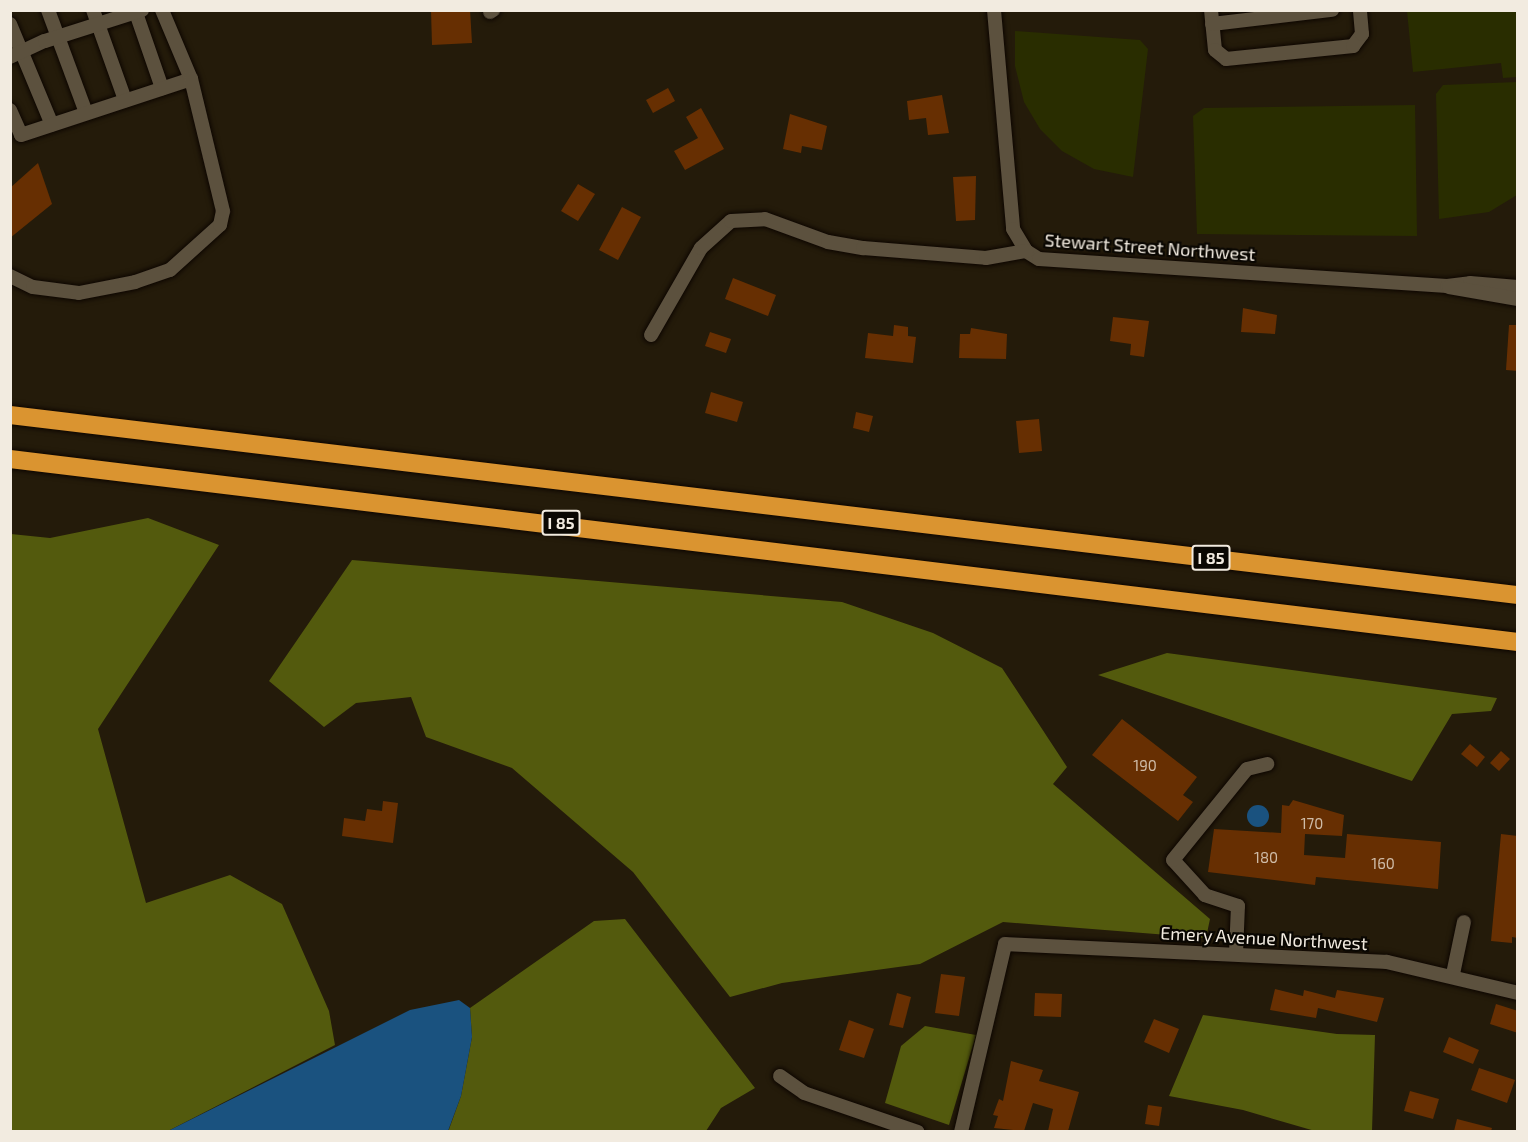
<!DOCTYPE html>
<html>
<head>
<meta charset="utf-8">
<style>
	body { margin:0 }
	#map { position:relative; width:1528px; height:1142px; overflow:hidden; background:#241b0a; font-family:"Exo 2",sans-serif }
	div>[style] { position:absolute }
	.green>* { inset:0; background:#292d00 }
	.forest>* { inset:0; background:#535a0d }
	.water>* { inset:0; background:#1a527f }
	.round { border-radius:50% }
	.building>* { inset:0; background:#672f02 }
	.roads { filter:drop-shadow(0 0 2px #0d0600) drop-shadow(0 0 2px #0d0600) }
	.minor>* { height:14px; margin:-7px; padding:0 7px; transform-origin:7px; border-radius:7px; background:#5c513e }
	.highway>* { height:18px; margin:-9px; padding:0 9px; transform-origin:9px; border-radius:9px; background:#da9430 }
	span { translate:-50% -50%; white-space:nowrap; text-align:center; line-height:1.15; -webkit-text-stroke:4.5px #0a0702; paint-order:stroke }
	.number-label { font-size:15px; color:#cfbca8 }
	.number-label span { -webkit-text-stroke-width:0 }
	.shield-label span { padding:2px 4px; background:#0a0702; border:2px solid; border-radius:4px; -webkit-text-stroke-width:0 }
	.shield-label { font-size:16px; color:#f2ebe0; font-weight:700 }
	.street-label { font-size:18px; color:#f2ebe0 }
	.frame { position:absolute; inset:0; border:12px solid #f2ebe0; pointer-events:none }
</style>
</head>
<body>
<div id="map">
	<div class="green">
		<i style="clip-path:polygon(1407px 11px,1517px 11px,1517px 77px,1503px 78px,1501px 63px,1413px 72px)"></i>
		<i style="clip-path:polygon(1015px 31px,1140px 40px,1148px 49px,1133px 177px,1094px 169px,1062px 151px,1040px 129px,1024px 102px,1015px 66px)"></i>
		<i style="clip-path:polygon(1517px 82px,1517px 195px,1489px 212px,1439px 219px,1436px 94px,1443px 85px)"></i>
		<i style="clip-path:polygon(1415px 105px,1417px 236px,1197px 234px,1193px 116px,1204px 108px)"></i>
	</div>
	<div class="forest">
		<i style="clip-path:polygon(148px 518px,219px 545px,98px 729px,146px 903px,230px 875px,282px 904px,329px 1011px,335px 1045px,168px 1131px,11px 1131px,11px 534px,50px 538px)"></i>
		<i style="clip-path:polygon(352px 560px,842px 602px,933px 633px,1002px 668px,1067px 767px,1053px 784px,1210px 919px,1206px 938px,1003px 922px,920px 964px,782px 983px,730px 997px,633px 872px,512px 768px,426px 737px,411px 697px,356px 703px,324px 727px,269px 681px)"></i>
		<i style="clip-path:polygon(1167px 653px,1497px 698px,1491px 711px,1452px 714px,1412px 781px,1098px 675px)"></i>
		<i style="clip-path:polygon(625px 919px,755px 1088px,721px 1108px,706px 1131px,448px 1132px,461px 1096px,472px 1037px,470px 1008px,594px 921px)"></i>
		<i style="clip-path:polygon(1203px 1015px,1337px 1034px,1375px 1035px,1372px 1131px,1315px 1131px,1243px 1110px,1169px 1096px)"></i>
		<i style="clip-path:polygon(925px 1026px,976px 1035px,949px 1125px,885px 1103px,901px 1046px)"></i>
	</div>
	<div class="water">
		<i class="round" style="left:1247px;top:805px;width:22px;height:22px"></i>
		<i style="clip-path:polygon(459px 1000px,470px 1008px,472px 1037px,461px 1096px,448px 1131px,168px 1131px,410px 1010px)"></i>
	</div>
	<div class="building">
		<i style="clip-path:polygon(431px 10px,470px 10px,472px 43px,432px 45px)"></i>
		<i style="clip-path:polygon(668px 88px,675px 101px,653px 113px,646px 100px)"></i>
		<i style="clip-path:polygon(942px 95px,949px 133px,928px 135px,926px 118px,909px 120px,907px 101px)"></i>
		<i style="clip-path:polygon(701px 108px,724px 149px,685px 170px,674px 151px,698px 138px,686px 117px)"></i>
		<i style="clip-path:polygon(790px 114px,827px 126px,822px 150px,802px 146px,801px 153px,783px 149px)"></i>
		<i style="clip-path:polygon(38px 163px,52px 204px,10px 238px,10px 188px)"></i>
		<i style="clip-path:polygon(976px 176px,975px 220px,956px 221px,953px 177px)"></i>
		<i style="clip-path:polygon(578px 184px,595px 194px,578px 221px,561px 211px)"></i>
		<i style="clip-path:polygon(622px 207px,641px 217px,618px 260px,599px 250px)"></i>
		<i style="clip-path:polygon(733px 278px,776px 295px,768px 316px,725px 299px)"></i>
		<i style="clip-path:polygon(1243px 308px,1277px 315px,1275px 334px,1241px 332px)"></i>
		<i style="clip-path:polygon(1113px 317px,1149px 321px,1144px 357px,1130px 355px,1131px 344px,1110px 341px)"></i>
		<i style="clip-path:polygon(894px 325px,908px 327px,908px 336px,916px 337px,913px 363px,865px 358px,868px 333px,893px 336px)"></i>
		<i style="clip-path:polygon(1509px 325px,1518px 325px,1518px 371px,1506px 370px)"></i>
		<i style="clip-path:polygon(971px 328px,1007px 334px,1006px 359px,959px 358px,960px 334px,970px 334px)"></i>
		<i style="clip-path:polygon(710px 332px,731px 339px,726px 353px,705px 346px)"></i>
		<i style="clip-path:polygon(711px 392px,743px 402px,737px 422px,705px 413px)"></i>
		<i style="clip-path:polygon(856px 412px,873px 416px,869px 432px,853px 428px)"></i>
		<i style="clip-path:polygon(1039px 419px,1042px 451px,1019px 453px,1016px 421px)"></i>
		<i style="clip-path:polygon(1122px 719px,1197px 777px,1183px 795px,1193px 802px,1178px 821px,1092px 755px)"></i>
		<i style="clip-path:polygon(1470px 744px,1485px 757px,1477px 767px,1461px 754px)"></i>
		<i style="clip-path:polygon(1501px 751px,1510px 759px,1499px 771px,1490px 763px)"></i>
		<i style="clip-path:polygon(1293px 800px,1344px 815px,1342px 836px,1305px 834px,1304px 855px,1345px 858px,1347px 834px,1441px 842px,1438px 889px,1316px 877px,1315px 885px,1208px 872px,1214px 829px,1281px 833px,1282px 805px,1289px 806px)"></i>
		<i style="clip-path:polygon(383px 801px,398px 803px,393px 843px,342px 836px,344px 818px,365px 821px,367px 809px,382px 811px)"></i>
		<i style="clip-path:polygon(1501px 834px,1518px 836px,1518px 938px,1512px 937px,1512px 943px,1491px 941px)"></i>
		<i style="clip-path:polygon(941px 974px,965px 977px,959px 1016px,935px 1013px)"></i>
		<i style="clip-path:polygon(1275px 989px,1303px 996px,1304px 990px,1335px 998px,1337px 990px,1384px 998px,1377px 1022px,1318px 1008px,1316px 1018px,1270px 1010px)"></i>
		<i style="clip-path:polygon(897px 993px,911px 997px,903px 1028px,889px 1025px)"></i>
		<i style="clip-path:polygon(1035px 993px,1062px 994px,1061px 1017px,1034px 1016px)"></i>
		<i style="clip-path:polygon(1496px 1004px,1518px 1011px,1518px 1033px,1490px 1024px)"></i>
		<i style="clip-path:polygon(1154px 1019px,1179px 1029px,1169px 1053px,1144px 1042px)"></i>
		<i style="clip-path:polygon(849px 1020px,874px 1029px,864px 1058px,839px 1050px)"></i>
		<i style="clip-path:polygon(1449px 1037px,1479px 1050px,1473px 1064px,1443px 1052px)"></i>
		<i style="clip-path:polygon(1011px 1061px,1043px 1070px,1039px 1081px,1079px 1092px,1068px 1131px,1048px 1131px,1053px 1109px,1033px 1103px,1024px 1131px,994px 1128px,998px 1116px,993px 1115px,999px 1099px,1003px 1101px)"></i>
		<i style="clip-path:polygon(1479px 1068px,1515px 1080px,1507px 1103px,1471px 1090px)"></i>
		<i style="clip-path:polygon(1410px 1091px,1439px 1099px,1433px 1119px,1404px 1111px)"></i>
		<i style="clip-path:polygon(1148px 1105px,1162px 1107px,1159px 1126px,1145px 1124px)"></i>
		<i style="clip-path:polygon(1457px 1119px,1492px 1128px,1491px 1131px,1454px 1131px)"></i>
	</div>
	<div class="roads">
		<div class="minor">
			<i style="left:48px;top:10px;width:110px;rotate:69.7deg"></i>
			<i style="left:93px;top:10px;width:96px;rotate:70.4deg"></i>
			<i style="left:135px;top:10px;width:83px;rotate:70.9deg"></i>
			<i style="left:994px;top:10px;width:220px;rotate:85deg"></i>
			<i style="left:1013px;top:229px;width:26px;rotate:59deg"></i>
			<i style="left:1026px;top:251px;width:15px;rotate:32deg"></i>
			<i style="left:1039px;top:259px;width:409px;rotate:3.8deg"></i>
			<i style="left:1447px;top:286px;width:23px;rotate:-7deg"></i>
			<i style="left:1470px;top:283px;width:48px;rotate:4.8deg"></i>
			<i style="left:1211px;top:10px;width:40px;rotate:84.3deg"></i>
			<i style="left:1215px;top:50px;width:14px;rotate:39deg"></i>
			<i style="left:1226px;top:59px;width:128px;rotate:-5.8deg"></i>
			<i style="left:1353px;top:46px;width:15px;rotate:-53deg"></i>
			<i style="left:1362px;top:34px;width:24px;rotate:-95deg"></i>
			<i style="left:490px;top:12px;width:4px;rotate:-34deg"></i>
			<i style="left:10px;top:24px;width:109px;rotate:67.4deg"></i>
			<i style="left:1212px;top:24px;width:121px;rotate:-6.7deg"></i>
			<i style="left:10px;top:57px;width:38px;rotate:-25deg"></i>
			<i style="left:45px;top:41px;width:102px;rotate:-17.7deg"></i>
			<i style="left:10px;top:110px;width:27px;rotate:66deg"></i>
			<i style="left:21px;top:135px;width:179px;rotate:-18.2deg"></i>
			<i style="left:191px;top:79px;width:75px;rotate:-112.8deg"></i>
			<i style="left:10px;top:276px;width:25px;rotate:26deg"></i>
			<i style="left:33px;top:287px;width:46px;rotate:7.4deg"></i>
			<i style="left:79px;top:293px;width:57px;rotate:-11.1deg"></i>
			<i style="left:135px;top:282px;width:37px;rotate:-19deg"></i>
			<i style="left:170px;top:270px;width:67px;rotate:-42deg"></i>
			<i style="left:220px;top:225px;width:14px;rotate:-78deg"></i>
			<i style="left:223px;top:211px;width:136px;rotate:-103.6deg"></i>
			<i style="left:1449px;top:287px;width:70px;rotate:9.9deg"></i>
			<i style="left:651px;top:335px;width:100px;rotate:-60.1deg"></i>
			<i style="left:701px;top:248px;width:40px;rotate:-42deg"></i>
			<i style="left:731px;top:221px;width:34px;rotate:-3deg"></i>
			<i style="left:765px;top:219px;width:67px;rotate:20.1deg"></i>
			<i style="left:828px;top:242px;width:36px;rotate:10deg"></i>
			<i style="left:863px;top:248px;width:123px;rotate:4.6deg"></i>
			<i style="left:986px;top:258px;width:41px;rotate:-9.9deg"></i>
			<i style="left:1236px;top:953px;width:47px;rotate:-87.6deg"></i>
			<i style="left:1238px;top:906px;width:35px;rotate:-162deg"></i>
			<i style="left:1205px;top:895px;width:47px;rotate:-132.4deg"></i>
			<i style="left:1173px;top:860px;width:117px;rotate:-50.9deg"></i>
			<i style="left:1247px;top:769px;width:21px;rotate:-14deg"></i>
			<i style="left:1453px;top:974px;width:53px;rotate:-78.1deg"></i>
			<i style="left:780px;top:1076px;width:29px;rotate:35deg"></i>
			<i style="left:804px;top:1093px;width:120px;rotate:18.9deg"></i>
			<i style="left:961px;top:1132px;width:193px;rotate:-76.8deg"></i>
			<i style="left:1005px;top:944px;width:382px;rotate:2.7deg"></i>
			<i style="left:1387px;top:962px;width:135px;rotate:13.3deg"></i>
		</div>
		<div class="highway">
			<i style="left:10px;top:415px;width:1519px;rotate:6.81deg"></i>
			<i style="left:10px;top:459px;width:1519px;rotate:6.92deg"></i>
		</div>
	</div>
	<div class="number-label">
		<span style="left:1145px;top:766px">190</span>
		<span style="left:1312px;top:824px">170</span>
		<span style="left:1266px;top:858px">180</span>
		<span style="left:1383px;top:864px">160</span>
	</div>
	<div class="shield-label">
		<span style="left:561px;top:523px">I 85</span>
		<span style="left:1211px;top:558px">I 85</span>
	</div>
	<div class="street-label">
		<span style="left:1150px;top:247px;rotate:4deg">Stewart Street Northwest</span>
		<span style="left:1264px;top:938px;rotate:3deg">Emery Avenue Northwest</span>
	</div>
	<div class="frame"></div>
</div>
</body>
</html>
